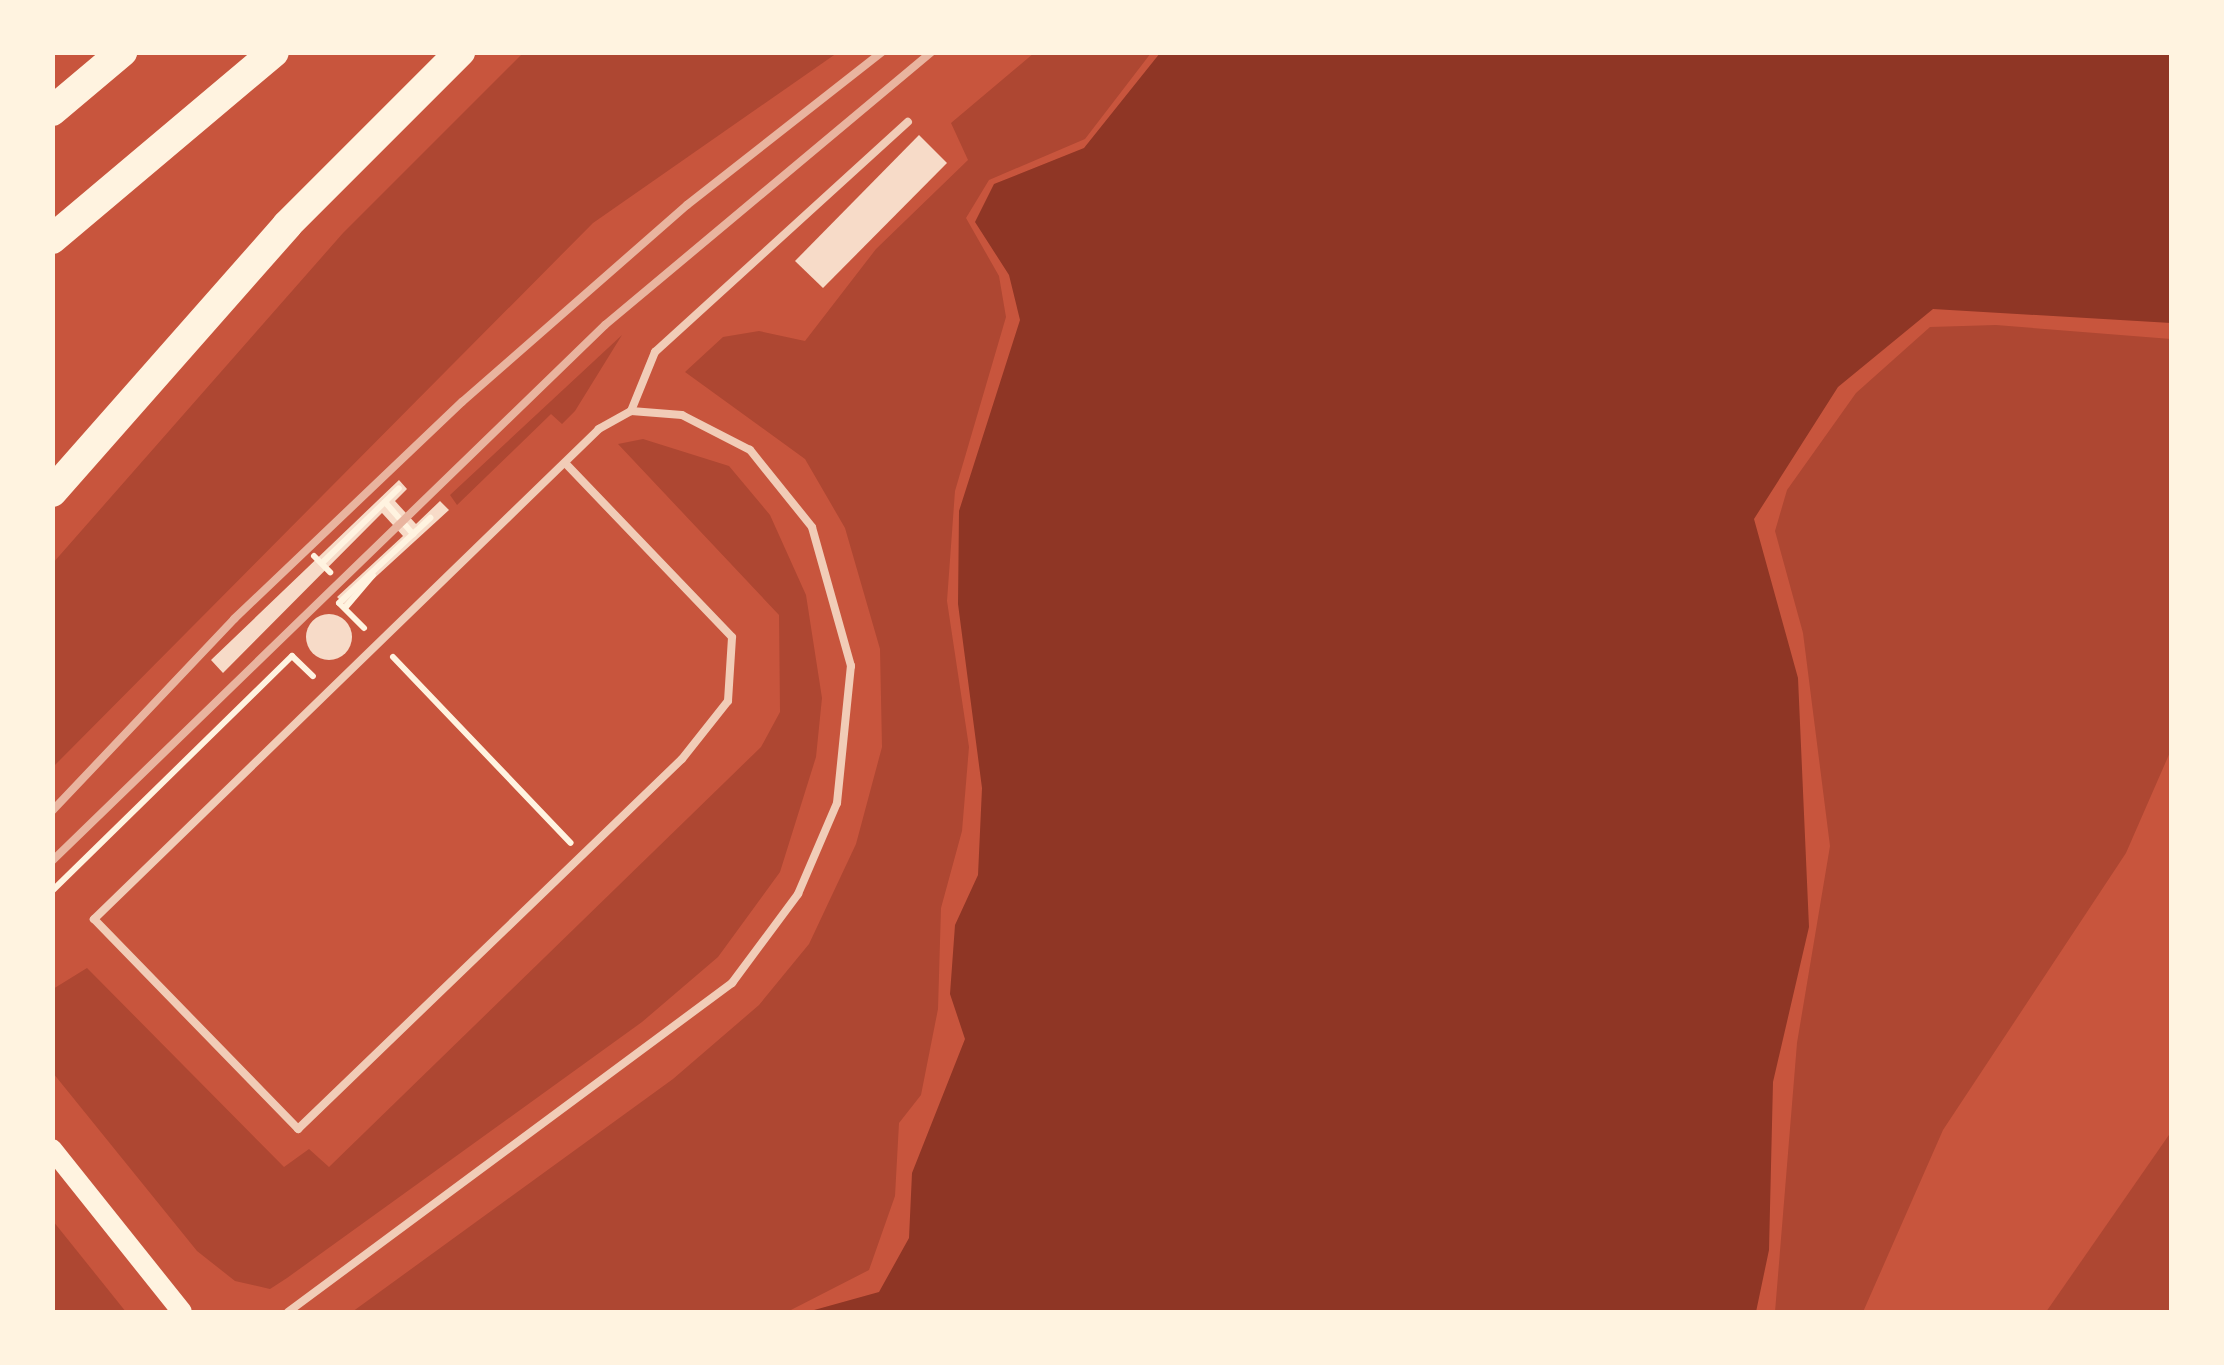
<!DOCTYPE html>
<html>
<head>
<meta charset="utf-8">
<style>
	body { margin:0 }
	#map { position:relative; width:2224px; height:1365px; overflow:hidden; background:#c8553d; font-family:"Varela Round",sans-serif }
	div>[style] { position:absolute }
	.green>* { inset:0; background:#ae4732 }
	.water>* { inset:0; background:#8f3625 }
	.building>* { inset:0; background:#f7dbc8 }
	.round { border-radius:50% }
	.path>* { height:6px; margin:-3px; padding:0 3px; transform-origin:3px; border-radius:3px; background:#fff3e0 }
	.service>* { height:8px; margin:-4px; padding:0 4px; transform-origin:4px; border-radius:4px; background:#f1ccb7 }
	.secondary>* { height:20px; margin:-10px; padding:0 10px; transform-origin:10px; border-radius:10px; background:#fff3e0 }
	.motorway>* { height:30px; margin:-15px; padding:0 15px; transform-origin:15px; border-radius:15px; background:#fff3e0 }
	.rail>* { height:8px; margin:-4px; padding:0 4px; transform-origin:4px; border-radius:4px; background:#e9b49f }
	span { translate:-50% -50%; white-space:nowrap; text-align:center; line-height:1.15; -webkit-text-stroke:9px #fff3e0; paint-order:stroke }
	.frame { position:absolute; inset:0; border:55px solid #fff3e0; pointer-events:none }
</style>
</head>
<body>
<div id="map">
	<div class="green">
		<i style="clip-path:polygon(523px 53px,837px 53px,593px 223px,53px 767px,53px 563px,343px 233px)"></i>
		<i style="clip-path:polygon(1034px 53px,1151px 53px,1085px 139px,989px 180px,966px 218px,999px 276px,1006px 317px,955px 491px,947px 601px,969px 747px,962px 831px,941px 908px,938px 1009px,921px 1095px,899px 1123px,895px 1196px,869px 1270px,787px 1312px,352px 1312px,673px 1079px,759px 1005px,809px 944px,856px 844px,882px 747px,880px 649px,845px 528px,805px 459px,685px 372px,723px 337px,759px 331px,805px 341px,876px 249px,968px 160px,951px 123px)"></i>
		<i style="clip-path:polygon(1996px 325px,2171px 339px,2171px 750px,2126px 853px,1943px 1130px,1863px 1312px,1775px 1312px,1797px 1043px,1830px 846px,1803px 633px,1775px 531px,1787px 490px,1856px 393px,1930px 327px)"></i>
		<i style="clip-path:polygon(622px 335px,575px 411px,562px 424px,551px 414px,457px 505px,450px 495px)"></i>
		<i style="clip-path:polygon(643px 439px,729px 466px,770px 515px,806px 595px,822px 698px,816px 757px,780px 872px,718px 957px,642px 1022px,287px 1278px,270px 1289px,235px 1281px,197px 1251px,53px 1073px,53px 989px,87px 968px,284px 1167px,309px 1149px,329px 1167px,761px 747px,780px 712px,779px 615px,618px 444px)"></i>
		<i style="clip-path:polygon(2171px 1132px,2171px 1312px,2046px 1312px)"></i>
		<i style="clip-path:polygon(53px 1221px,126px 1312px,53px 1312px)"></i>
	</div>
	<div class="water">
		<i style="clip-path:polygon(1160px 53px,2171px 53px,2171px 323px,1933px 309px,1838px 387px,1754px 519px,1798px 678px,1809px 927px,1773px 1082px,1769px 1250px,1756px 1312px,807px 1312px,879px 1292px,909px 1238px,912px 1173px,965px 1039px,950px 994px,955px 925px,978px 875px,982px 788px,958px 604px,959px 511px,1020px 320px,1009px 275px,975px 222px,994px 184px,1084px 148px)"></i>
	</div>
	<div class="building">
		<i style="clip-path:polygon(919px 135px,947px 163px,823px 288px,795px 261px)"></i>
		<i style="clip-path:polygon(399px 480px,407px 489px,395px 501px,416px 524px,440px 501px,449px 510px,345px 605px,337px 597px,403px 536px,382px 513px,223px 673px,211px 660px)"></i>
		<i class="round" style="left:306px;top:614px;width:46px;height:46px"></i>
	</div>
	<div class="path">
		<i style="left:385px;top:502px;width:43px;rotate:48.8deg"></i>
		<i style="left:314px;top:556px;width:23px;rotate:45deg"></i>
		<i style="left:322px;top:563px;width:107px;rotate:-44.2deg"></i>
		<i style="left:345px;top:608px;width:43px;rotate:-49.7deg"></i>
		<i style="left:364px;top:628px;width:35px;rotate:-135deg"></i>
		<i style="left:339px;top:603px;width:125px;rotate:-43deg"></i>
		<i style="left:393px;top:657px;width:257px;rotate:46.3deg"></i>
		<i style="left:52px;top:891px;width:336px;rotate:-44.4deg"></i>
		<i style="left:292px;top:656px;width:29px;rotate:44deg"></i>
	</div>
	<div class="service">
		<i style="left:631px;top:411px;width:64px;rotate:-67.9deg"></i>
		<i style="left:655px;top:352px;width:342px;rotate:-42.3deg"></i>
		<i style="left:288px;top:1312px;width:553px;rotate:-36.54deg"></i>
		<i style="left:732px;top:983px;width:111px;rotate:-53.4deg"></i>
		<i style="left:798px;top:894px;width:99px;rotate:-66.8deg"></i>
		<i style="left:837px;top:803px;width:138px;rotate:-84.2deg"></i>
		<i style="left:851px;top:666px;width:144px;rotate:-105.7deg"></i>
		<i style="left:812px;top:527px;width:99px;rotate:-128.8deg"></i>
		<i style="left:750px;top:450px;width:76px;rotate:-152.8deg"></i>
		<i style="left:682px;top:415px;width:51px;rotate:-175.5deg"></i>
		<i style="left:631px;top:411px;width:37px;rotate:151deg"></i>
		<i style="left:599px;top:429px;width:704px;rotate:135.86deg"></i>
		<i style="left:94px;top:919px;width:293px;rotate:45.8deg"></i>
		<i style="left:298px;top:1129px;width:533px;rotate:-43.94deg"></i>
		<i style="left:682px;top:759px;width:74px;rotate:-51.6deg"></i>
		<i style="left:728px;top:701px;width:64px;rotate:-86.4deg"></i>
		<i style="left:732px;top:637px;width:241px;rotate:-133.8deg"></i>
	</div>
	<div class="secondary">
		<i style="left:52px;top:1149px;width:208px;rotate:51.4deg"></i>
	</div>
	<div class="motorway">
		<i style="left:52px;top:111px;width:92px;rotate:-40.1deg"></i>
		<i style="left:52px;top:239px;width:290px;rotate:-40.1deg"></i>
		<i style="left:52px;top:492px;width:356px;rotate:-48.6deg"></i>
		<i style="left:287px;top:225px;width:245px;rotate:-45deg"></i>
	</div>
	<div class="rail">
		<i style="left:52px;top:811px;width:265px;rotate:-46.5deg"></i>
		<i style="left:234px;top:619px;width:315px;rotate:-43.6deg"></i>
		<i style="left:462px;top:402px;width:299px;rotate:-41.2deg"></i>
		<i style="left:687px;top:205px;width:248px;rotate:-38.1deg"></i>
		<i style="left:52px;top:861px;width:770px;rotate:-44.11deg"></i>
		<i style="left:605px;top:325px;width:426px;rotate:-39.9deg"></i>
	</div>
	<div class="frame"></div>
</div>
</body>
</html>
